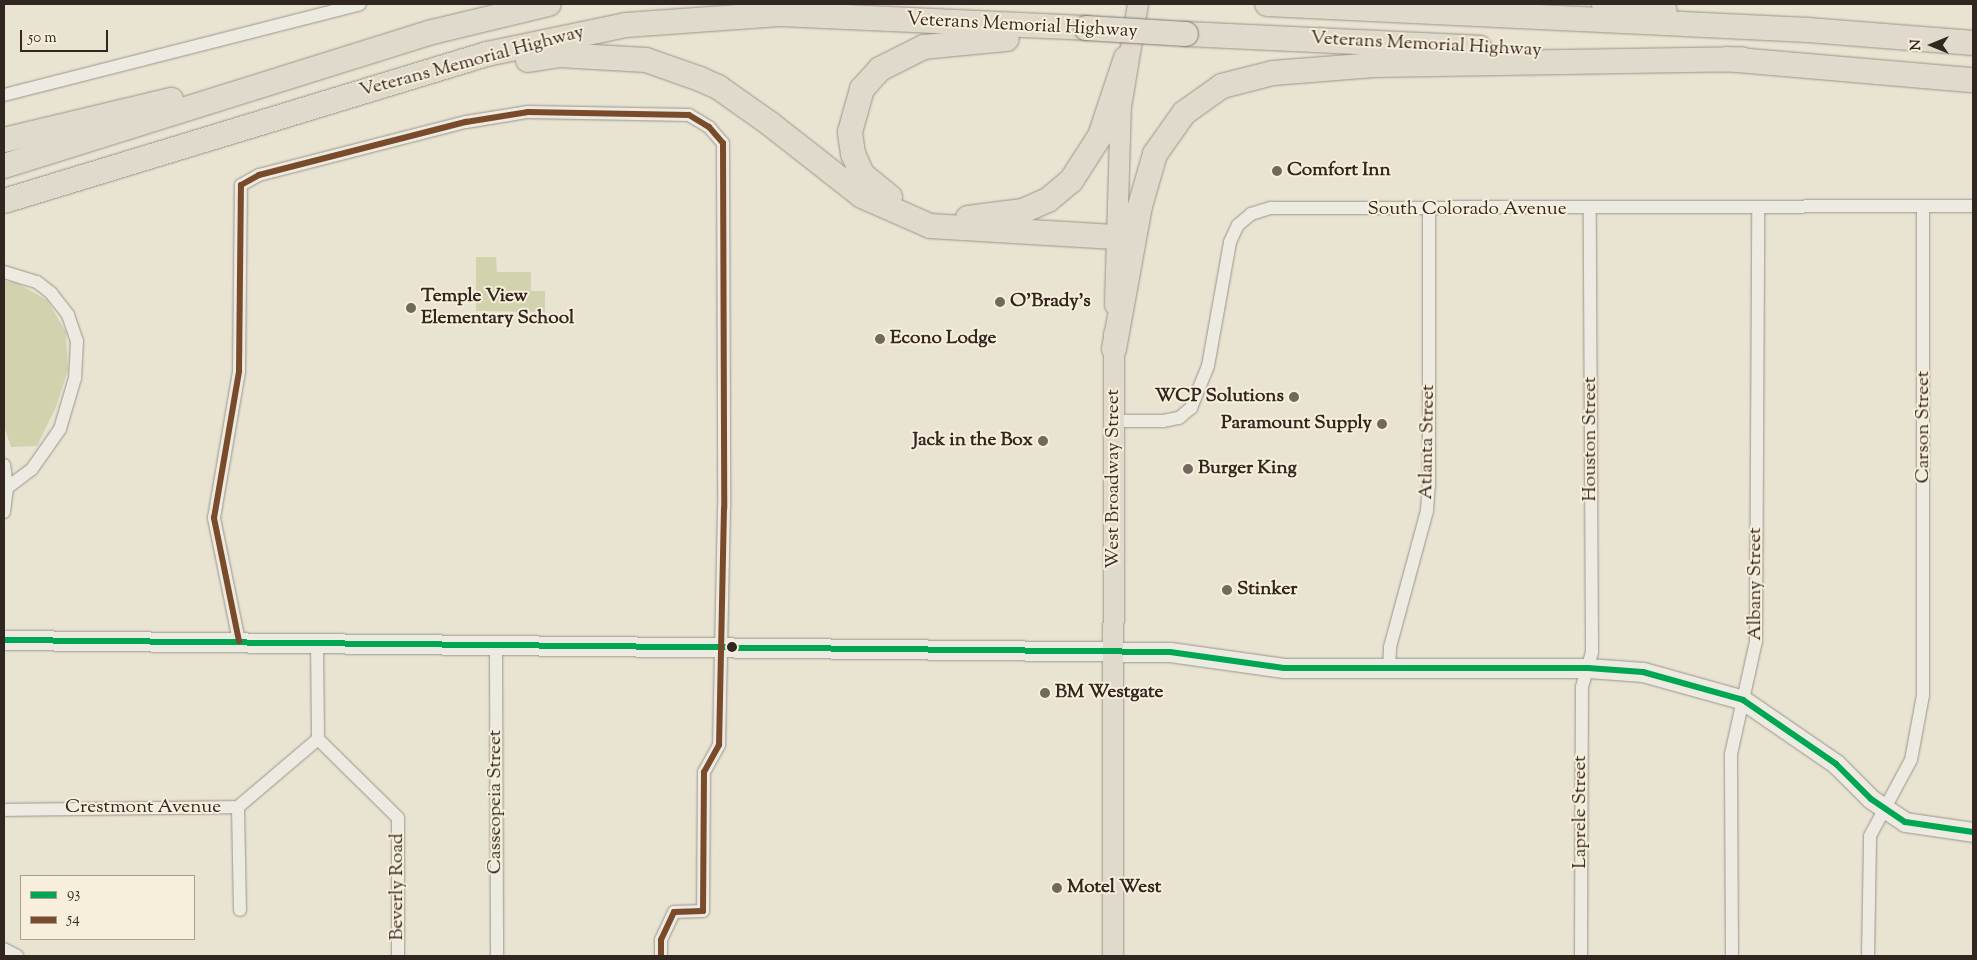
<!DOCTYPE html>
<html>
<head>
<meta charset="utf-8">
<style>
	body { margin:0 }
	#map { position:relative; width:1977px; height:960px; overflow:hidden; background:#e9e3d2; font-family:"Sorts Mill Goudy",serif }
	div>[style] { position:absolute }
	.green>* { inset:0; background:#d2d2af }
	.roads { filter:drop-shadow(0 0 1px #9a958c) drop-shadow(0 0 1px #9a958c) }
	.street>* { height:12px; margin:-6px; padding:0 6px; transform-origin:6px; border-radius:6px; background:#edeae1 }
	.secondary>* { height:19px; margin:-9.5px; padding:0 9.5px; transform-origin:9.5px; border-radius:9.5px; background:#edeae1 }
	.primary>* { height:20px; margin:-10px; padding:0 10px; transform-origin:10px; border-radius:10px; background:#e0dacc }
	.highway>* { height:24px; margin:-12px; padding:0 12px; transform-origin:12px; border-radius:12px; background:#e0dacc }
	.bridges { filter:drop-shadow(0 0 1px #807c73) drop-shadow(0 0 1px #807c73) }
	.highway-bridge>* { height:24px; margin:-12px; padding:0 12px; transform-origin:12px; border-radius:12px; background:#e0dacc }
	.bus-1>* { height:6px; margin:-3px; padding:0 3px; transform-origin:3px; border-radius:3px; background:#00a651 }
	.bus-2>* { height:6px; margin:-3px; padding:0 3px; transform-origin:3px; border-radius:3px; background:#7a4b2a }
	.dots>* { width:14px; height:14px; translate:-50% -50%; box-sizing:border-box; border:2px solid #f7efdb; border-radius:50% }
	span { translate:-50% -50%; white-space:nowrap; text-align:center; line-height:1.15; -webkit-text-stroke:4px #f7efdb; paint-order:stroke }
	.street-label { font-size:19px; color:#312620 }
	.poi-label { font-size:19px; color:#312620; font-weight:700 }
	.left { translate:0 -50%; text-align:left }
	.right { translate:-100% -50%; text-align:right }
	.frame { position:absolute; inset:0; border:5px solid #312620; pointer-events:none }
	.legend { position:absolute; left:20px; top:875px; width:175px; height:65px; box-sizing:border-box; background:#f7efdb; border:1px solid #a89f90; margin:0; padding:6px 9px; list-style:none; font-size:15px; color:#312620 }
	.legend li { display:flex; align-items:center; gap:10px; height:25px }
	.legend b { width:25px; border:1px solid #a89f90 }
	.north { position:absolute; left:1907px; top:20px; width:50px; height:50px; -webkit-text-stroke:4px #f7efdb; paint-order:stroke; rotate:270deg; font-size:14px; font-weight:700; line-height:20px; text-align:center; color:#312620 }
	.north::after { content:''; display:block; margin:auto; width:18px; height:22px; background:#312620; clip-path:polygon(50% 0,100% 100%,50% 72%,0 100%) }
	.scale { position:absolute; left:20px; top:30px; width:88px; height:22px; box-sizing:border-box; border:2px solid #312620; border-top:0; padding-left:6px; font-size:15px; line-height:18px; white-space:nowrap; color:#312620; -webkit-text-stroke:4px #f7efdb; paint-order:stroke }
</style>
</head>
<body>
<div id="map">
	<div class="green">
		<i style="clip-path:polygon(476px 257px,496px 257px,497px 272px,531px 272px,531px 291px,545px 291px,545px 312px,476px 311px)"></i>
		<i style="clip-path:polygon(4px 281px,17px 283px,47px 300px,66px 332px,68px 370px,56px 407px,37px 446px,11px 447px,4px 426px)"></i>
	</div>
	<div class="roads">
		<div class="street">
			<i style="left:4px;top:95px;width:367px;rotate:-14.3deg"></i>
			<i style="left:4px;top:272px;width:34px;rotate:17deg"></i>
			<i style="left:37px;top:282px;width:18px;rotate:38deg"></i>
			<i style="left:51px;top:293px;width:28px;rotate:52deg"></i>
			<i style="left:68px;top:315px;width:28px;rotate:71deg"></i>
			<i style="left:77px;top:341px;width:37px;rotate:93deg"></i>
			<i style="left:75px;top:378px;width:53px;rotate:106.4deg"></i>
			<i style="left:60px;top:429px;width:49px;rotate:125deg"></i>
			<i style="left:32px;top:469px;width:31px;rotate:143deg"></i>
			<i style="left:7px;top:488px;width:23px;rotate:-97deg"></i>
			<i style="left:1114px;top:421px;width:49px"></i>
			<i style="left:1163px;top:421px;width:16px;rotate:-11deg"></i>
			<i style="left:1179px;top:418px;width:16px;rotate:-40deg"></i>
			<i style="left:1191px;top:408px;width:45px;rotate:-68deg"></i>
			<i style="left:1208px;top:366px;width:126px;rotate:-79.9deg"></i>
			<i style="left:1230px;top:242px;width:19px;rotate:-65deg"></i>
			<i style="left:1238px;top:225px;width:17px;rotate:-40deg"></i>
			<i style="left:1251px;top:214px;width:21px;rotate:-17deg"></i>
			<i style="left:1271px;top:208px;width:702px;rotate:-0.16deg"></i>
			<i style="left:4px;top:512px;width:24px;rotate:-83deg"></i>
			<i style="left:239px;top:641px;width:126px;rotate:-101.5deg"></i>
			<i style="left:214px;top:518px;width:149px;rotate:-80.3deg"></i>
			<i style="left:239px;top:371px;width:186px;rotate:-89.4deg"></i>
			<i style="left:241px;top:185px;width:21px;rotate:-29deg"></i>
			<i style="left:259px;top:175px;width:214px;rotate:-14.4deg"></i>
			<i style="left:466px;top:122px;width:63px;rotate:-9.2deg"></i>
			<i style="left:528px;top:112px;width:161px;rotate:1.1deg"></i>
			<i style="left:689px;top:115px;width:23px;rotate:31deg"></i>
			<i style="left:709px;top:127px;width:21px;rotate:49deg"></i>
			<i style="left:723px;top:143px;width:365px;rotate:89.8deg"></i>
			<i style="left:724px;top:508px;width:237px;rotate:91.2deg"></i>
			<i style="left:719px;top:745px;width:31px;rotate:119deg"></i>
			<i style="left:704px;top:772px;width:139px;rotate:90.4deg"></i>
			<i style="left:703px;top:911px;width:29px;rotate:178deg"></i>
			<i style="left:674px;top:912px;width:31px;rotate:115deg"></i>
			<i style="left:661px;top:940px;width:16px;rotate:90deg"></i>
			<i style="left:317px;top:641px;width:98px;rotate:89.4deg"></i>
			<i style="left:318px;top:739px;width:112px;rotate:44.6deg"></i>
			<i style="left:398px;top:818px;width:138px;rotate:90deg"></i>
			<i style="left:496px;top:648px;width:308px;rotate:89.8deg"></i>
			<i style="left:1389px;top:668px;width:21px;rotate:-87deg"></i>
			<i style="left:1390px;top:647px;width:141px;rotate:-74.8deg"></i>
			<i style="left:1427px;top:511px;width:26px;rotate:-86deg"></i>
			<i style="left:1429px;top:485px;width:275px;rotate:-90deg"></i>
			<i style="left:238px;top:807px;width:103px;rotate:88.9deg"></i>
			<i style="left:4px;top:810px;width:234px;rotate:-0.7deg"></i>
			<i style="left:238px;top:807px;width:105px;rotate:-40.4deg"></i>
			<i style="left:4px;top:949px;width:15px;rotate:28deg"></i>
			<i style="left:1581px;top:956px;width:269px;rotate:-89.8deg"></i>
			<i style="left:1582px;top:687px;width:36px;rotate:-74deg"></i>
			<i style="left:1592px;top:652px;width:442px;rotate:-90.3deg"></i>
			<i style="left:1732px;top:956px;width:202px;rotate:-90.3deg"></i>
			<i style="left:1731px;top:754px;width:116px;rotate:-77.5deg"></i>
			<i style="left:1756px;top:641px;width:432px;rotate:-89.7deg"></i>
			<i style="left:1868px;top:956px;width:120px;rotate:-89deg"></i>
			<i style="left:1870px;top:836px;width:86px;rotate:-61.7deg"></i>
			<i style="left:1911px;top:760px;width:66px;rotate:-79.5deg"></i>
			<i style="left:1923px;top:695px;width:489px;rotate:-90deg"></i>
		</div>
		<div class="secondary">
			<i style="left:4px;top:640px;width:1166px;rotate:0.59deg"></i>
			<i style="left:1170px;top:652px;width:115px;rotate:8deg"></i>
			<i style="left:1284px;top:668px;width:304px"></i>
			<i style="left:1588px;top:668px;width:55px;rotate:4.2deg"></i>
			<i style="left:1643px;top:672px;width:104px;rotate:15.6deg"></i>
			<i style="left:1743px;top:700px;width:113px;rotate:34.5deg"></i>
			<i style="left:1836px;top:764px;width:49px;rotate:45deg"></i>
			<i style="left:1871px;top:799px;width:41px;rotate:34.1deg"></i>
			<i style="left:1905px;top:822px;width:69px;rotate:8.4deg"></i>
		</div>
		<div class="primary">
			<i style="left:1115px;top:305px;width:198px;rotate:-88.3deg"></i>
			<i style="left:1121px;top:107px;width:104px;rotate:-80.6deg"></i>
			<i style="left:1113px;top:956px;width:622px;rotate:-89.91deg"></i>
		</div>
		<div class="highway">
			<i style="left:1267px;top:4px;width:542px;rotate:2.75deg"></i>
			<i style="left:1808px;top:30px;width:166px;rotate:4.5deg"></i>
			<i style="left:1604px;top:4px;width:61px;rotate:6.5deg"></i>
			<i style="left:1186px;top:34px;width:294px;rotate:2.7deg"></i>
			<i style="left:1726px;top:59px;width:248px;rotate:4.9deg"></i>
			<i style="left:528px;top:60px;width:31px;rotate:-9deg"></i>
			<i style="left:559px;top:55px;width:87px;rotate:3.3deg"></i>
			<i style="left:646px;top:60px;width:57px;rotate:19.4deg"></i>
			<i style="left:700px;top:79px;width:20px;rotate:24deg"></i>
			<i style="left:718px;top:87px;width:62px;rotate:35.2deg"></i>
			<i style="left:769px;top:123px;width:118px;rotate:38.1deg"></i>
			<i style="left:862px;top:196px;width:74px;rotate:23.8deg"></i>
			<i style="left:930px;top:226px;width:185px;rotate:3.4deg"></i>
			<i style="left:4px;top:140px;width:172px;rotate:-13.5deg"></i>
			<i style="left:4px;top:166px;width:448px;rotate:-17.4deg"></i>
			<i style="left:432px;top:32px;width:120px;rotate:-13.5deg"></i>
			<i style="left:890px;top:197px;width:36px;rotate:-141deg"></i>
			<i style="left:862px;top:174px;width:22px;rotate:-114deg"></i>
			<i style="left:853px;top:154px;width:22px;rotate:-98deg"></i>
			<i style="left:850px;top:132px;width:45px;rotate:-74.4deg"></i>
			<i style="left:862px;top:89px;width:27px;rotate:-48deg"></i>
			<i style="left:880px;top:69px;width:49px;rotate:-26.6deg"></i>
			<i style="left:924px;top:47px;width:83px;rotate:-5.5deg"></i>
			<i style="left:4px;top:201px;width:505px;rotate:-16.93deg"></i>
			<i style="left:487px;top:54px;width:142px;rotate:-11.8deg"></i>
			<i style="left:626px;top:25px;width:154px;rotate:-4.1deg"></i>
			<i style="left:780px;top:14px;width:306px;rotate:2.6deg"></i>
			<i style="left:968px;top:218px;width:55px;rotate:-7.3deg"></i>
			<i style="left:1023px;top:211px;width:27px;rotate:-24deg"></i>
			<i style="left:1048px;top:200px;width:30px;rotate:-40deg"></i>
			<i style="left:1071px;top:181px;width:54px;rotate:-57.2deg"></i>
			<i style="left:1100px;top:136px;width:82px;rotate:-71.6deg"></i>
			<i style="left:1114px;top:349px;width:145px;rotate:-79.7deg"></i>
			<i style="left:1140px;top:206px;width:54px;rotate:-73.9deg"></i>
			<i style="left:1155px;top:154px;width:50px;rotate:-54.7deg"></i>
			<i style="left:1184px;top:113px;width:47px;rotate:-35.4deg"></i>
			<i style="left:1222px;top:86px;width:53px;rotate:-14.3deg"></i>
			<i style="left:1273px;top:73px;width:102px;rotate:-4.5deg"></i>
			<i style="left:1375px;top:65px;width:367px;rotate:-0.9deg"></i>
		</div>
	</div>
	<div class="bridges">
		<div class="highway-bridge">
			<i style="left:1086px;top:28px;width:100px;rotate:3.4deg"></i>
		</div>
	</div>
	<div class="bus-1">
		<i style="left:4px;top:640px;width:1166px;rotate:0.59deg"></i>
		<i style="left:1170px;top:652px;width:115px;rotate:8deg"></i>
		<i style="left:1284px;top:668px;width:304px"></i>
		<i style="left:1588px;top:668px;width:55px;rotate:4.2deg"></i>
		<i style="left:1643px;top:672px;width:104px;rotate:15.6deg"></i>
		<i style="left:1743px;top:700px;width:113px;rotate:34.5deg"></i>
		<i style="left:1836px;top:764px;width:49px;rotate:45deg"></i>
		<i style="left:1871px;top:799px;width:41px;rotate:34.1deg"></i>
		<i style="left:1905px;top:822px;width:69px;rotate:8.4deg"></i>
	</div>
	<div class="bus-2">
		<i style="left:239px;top:641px;width:126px;rotate:-101.5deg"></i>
		<i style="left:214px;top:518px;width:149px;rotate:-80.3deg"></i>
		<i style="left:239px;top:371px;width:186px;rotate:-89.4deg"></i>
		<i style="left:241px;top:185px;width:21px;rotate:-29deg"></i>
		<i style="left:259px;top:175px;width:214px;rotate:-14.4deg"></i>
		<i style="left:466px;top:122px;width:63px;rotate:-9.2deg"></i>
		<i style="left:528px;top:112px;width:161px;rotate:1.1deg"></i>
		<i style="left:689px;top:115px;width:23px;rotate:31deg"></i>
		<i style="left:709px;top:127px;width:21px;rotate:49deg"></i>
		<i style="left:723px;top:143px;width:365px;rotate:89.8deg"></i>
		<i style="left:724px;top:508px;width:237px;rotate:91.2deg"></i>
		<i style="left:719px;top:745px;width:31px;rotate:119deg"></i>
		<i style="left:704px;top:772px;width:139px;rotate:90.4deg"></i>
		<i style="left:703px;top:911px;width:29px;rotate:178deg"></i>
		<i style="left:674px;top:912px;width:31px;rotate:115deg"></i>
		<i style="left:661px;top:940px;width:16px;rotate:90deg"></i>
	</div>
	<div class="dots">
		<i style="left:1277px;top:171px;background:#71685e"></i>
		<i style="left:1000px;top:302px;background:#71685e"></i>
		<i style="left:411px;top:308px;background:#71685e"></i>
		<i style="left:880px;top:339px;background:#71685e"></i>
		<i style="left:1294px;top:397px;background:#71685e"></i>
		<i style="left:1382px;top:424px;background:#71685e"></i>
		<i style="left:1043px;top:441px;background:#71685e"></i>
		<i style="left:1188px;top:469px;background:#71685e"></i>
		<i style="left:1227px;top:590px;background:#71685e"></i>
		<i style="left:732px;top:647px;background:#312620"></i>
		<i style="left:1045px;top:693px;background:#71685e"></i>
		<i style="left:1057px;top:888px;background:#71685e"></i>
	</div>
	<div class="street-label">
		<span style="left:1022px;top:26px;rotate:3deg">Veterans Memorial Highway</span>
		<span style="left:1426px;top:45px;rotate:3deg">Veterans Memorial Highway</span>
		<span style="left:472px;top:62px;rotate:-15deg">Veterans Memorial Highway</span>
		<span style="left:1467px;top:210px">South Colorado Avenue</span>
		<span style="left:1924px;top:427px;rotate:-90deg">Carson Street</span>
		<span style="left:1591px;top:439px;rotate:-90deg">Houston Street</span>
		<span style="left:1428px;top:442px;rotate:-89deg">Atlanta Street</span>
		<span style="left:1114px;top:479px;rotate:-90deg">West Broadway Street</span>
		<span style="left:1756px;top:584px;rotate:-90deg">Albany Street</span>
		<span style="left:496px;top:802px;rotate:-90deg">Casseopeia Street</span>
		<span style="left:143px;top:808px">Crestmont Avenue</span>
		<span style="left:1581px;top:812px;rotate:-90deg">Laprele Street</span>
		<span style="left:398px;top:887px;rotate:-90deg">Beverly Road</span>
	</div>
	<div class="poi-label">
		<span class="left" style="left:1287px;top:171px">Comfort Inn</span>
		<span class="left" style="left:421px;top:308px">Temple View<br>Elementary School</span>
		<span class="left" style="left:1010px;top:302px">O'Brady's</span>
		<span class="left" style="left:890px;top:339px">Econo Lodge</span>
		<span class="right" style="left:1284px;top:397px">WCP Solutions</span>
		<span class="right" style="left:1372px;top:424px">Paramount Supply</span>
		<span class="right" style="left:1033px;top:441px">Jack in the Box</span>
		<span class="left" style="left:1198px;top:469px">Burger King</span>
		<span class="left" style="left:1237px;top:590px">Stinker</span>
		<span class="left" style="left:1055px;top:693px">BM Westgate</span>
		<span class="left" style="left:1067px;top:888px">Motel West</span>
	</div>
	<div class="frame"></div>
	<ul class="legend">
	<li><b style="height:6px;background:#00a651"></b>93</li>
	<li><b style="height:6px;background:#7a4b2a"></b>54</li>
	</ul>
	<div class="north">N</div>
	<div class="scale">50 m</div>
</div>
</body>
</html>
